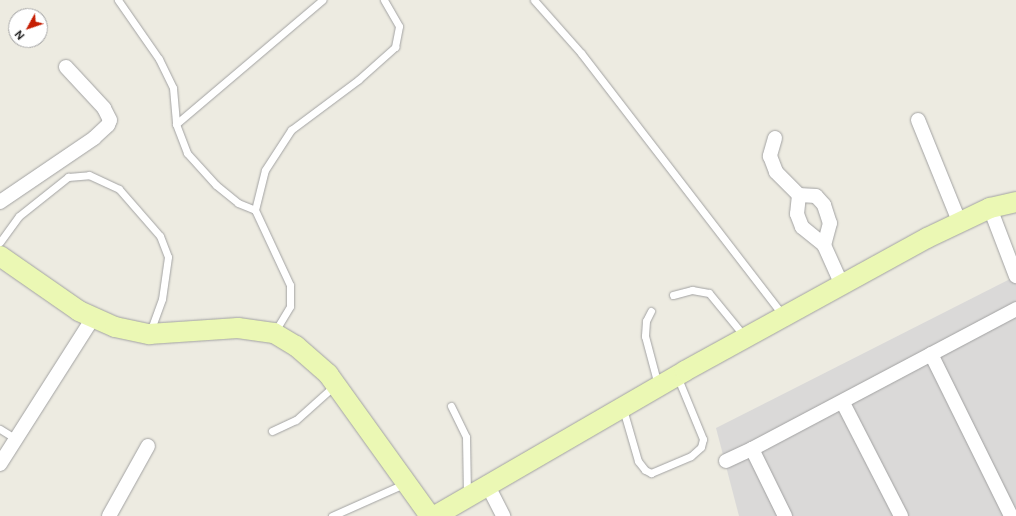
<!DOCTYPE html>
<html>
<head>
<meta charset="utf-8">
<style>
	body { margin:0 }
	#map { position:relative; width:1016px; height:516px; overflow:hidden; background:#edebe1; font-family:"DM Sans",sans-serif }
	div>[style] { position:absolute }
	.residential>* { inset:0; background:#dad9d8 }
	.roads { filter:drop-shadow(0 0 1px #a2a2a2) drop-shadow(0 0 1px #a2a2a2) }
	.lane>* { height:7px; margin:-3.5px; padding:0 3.5px; transform-origin:3.5px; border-radius:3.5px; background:#fff }
	.street>* { height:14px; margin:-7px; padding:0 7px; transform-origin:7px; border-radius:7px; background:#fff }
	.secondary>* { height:20px; margin:-10px; padding:0 10px; transform-origin:10px; border-radius:10px; background:#ebf8b4 }
	span { translate:-50% -50%; white-space:nowrap; text-align:center; line-height:1.15; -webkit-text-stroke:3px #fff; paint-order:stroke }
	.north { position:absolute; left:8px; top:8px; width:40px; height:40px; box-sizing:border-box; background:#fff; border:1px solid #a4a4a4; border-radius:50%; rotate:230deg; font-size:11px; font-weight:700; line-height:16px; text-align:center; color:#1b1b1b }
	.north::after { content:''; display:block; margin:auto; width:14px; height:18px; background:#c51d02; clip-path:polygon(50% 0,100% 100%,50% 72%,0 100%) }
</style>
</head>
<body>
<div id="map">
	<div class="residential">
		<i style="clip-path:polygon(1016px 276px,1016px 516px,739px 516px,716px 428px)"></i>
	</div>
	<div class="roads">
		<div class="lane">
			<i style="left:118px;top:0;width:72px;rotate:55.2deg"></i>
			<i style="left:159px;top:59px;width:32px;rotate:64deg"></i>
			<i style="left:173px;top:88px;width:36px;rotate:85deg"></i>
			<i style="left:176px;top:124px;width:31px;rotate:69deg"></i>
			<i style="left:187px;top:153px;width:43px;rotate:47.8deg"></i>
			<i style="left:216px;top:185px;width:28px;rotate:39deg"></i>
			<i style="left:238px;top:203px;width:18px;rotate:22deg"></i>
			<i style="left:534px;top:0;width:71px;rotate:48.4deg"></i>
			<i style="left:581px;top:53px;width:331px;rotate:52.4deg"></i>
			<i style="left:176px;top:124px;width:192px;rotate:-40.3deg"></i>
			<i style="left:0;top:242px;width:32px;rotate:-54deg"></i>
			<i style="left:19px;top:216px;width:63px;rotate:-38.5deg"></i>
			<i style="left:68px;top:177px;width:21px;rotate:-5deg"></i>
			<i style="left:89px;top:175px;width:33px;rotate:25deg"></i>
			<i style="left:119px;top:189px;width:62px;rotate:48.9deg"></i>
			<i style="left:160px;top:236px;width:22px;rotate:69deg"></i>
			<i style="left:168px;top:257px;width:42px;rotate:98.1deg"></i>
			<i style="left:162px;top:299px;width:35px;rotate:110deg"></i>
			<i style="left:673px;top:295px;width:20px;rotate:-15deg"></i>
			<i style="left:692px;top:290px;width:17px;rotate:10deg"></i>
			<i style="left:709px;top:293px;width:57px;rotate:50.7deg"></i>
			<i style="left:651px;top:311px;width:11px;rotate:117deg"></i>
			<i style="left:646px;top:321px;width:15px;rotate:94deg"></i>
			<i style="left:645px;top:336px;width:51px;rotate:75.1deg"></i>
			<i style="left:274px;top:333px;width:31px;rotate:-59deg"></i>
			<i style="left:290px;top:306px;width:21px;rotate:-90deg"></i>
			<i style="left:290px;top:285px;width:83px;rotate:-115deg"></i>
			<i style="left:255px;top:210px;width:41px;rotate:-76deg"></i>
			<i style="left:265px;top:170px;width:48px;rotate:-57deg"></i>
			<i style="left:291px;top:130px;width:84px;rotate:-36.7deg"></i>
			<i style="left:358px;top:80px;width:50px;rotate:-41.7deg"></i>
			<i style="left:395px;top:47px;width:21px;rotate:-79deg"></i>
			<i style="left:399px;top:26px;width:30px;rotate:-120deg"></i>
			<i style="left:451px;top:406px;width:34px;rotate:64deg"></i>
			<i style="left:466px;top:437px;width:57px;rotate:89deg"></i>
			<i style="left:623px;top:409px;width:54px;rotate:73.9deg"></i>
			<i style="left:638px;top:461px;width:11px;rotate:52deg"></i>
			<i style="left:645px;top:470px;width:7px;rotate:27deg"></i>
			<i style="left:651px;top:473px;width:43px;rotate:-23deg"></i>
			<i style="left:691px;top:456px;width:13px;rotate:-42deg"></i>
			<i style="left:701px;top:447px;width:8px;rotate:-76deg"></i>
			<i style="left:703px;top:439px;width:68px;rotate:-112.4deg"></i>
			<i style="left:0;top:429px;width:19px;rotate:32deg"></i>
			<i style="left:272px;top:431px;width:26px;rotate:-25deg"></i>
			<i style="left:296px;top:420px;width:51px;rotate:-41.8deg"></i>
			<i style="left:332px;top:516px;width:81px;rotate:-24deg"></i>
		</div>
		<div class="street">
			<i style="left:918px;top:120px;width:109px;rotate:67.9deg"></i>
			<i style="left:775px;top:138px;width:19px;rotate:106deg"></i>
			<i style="left:770px;top:156px;width:17px;rotate:69deg"></i>
			<i style="left:776px;top:172px;width:33px;rotate:45deg"></i>
			<i style="left:799px;top:195px;width:19px;rotate:96deg"></i>
			<i style="left:797px;top:214px;width:14px;rotate:69deg"></i>
			<i style="left:802px;top:227px;width:28px;rotate:39deg"></i>
			<i style="left:824px;top:245px;width:44px;rotate:65.8deg"></i>
			<i style="left:799px;top:195px;width:17px;rotate:3deg"></i>
			<i style="left:816px;top:196px;width:12px;rotate:48deg"></i>
			<i style="left:824px;top:205px;width:19px;rotate:72deg"></i>
			<i style="left:830px;top:223px;width:23px;rotate:105deg"></i>
			<i style="left:0;top:202px;width:114px;rotate:-34.2deg"></i>
			<i style="left:94px;top:138px;width:19px;rotate:-43deg"></i>
			<i style="left:108px;top:125px;width:5px;rotate:-68deg"></i>
			<i style="left:110px;top:120px;width:13px;rotate:-117deg"></i>
			<i style="left:104px;top:108px;width:56px;rotate:-132.8deg"></i>
			<i style="left:990px;top:208px;width:73px;rotate:69.1deg"></i>
			<i style="left:931px;top:354px;width:181px;rotate:63.7deg"></i>
			<i style="left:843px;top:403px;width:127px;rotate:62.8deg"></i>
			<i style="left:752px;top:449px;width:299px;rotate:-27.9deg"></i>
			<i style="left:726px;top:461px;width:29px;rotate:-25deg"></i>
			<i style="left:752px;top:449px;width:75px;rotate:63.8deg"></i>
			<i style="left:0;top:464px;width:173px;rotate:-57.5deg"></i>
			<i style="left:487px;top:484px;width:36px;rotate:63deg"></i>
			<i style="left:109px;top:516px;width:80px;rotate:-60.9deg"></i>
		</div>
		<div class="secondary">
			<i style="left:0;top:256px;width:96px;rotate:34.8deg"></i>
			<i style="left:79px;top:311px;width:39px;rotate:24deg"></i>
			<i style="left:115px;top:327px;width:35px;rotate:12deg"></i>
			<i style="left:149px;top:334px;width:89px;rotate:-3.9deg"></i>
			<i style="left:238px;top:328px;width:36px;rotate:8deg"></i>
			<i style="left:274px;top:333px;width:26px;rotate:31deg"></i>
			<i style="left:296px;top:346px;width:43px;rotate:41.2deg"></i>
			<i style="left:328px;top:374px;width:175px;rotate:54.3deg"></i>
			<i style="left:435px;top:516px;width:289px;rotate:-30.1deg"></i>
			<i style="left:685px;top:371px;width:276px;rotate:-28.8deg"></i>
			<i style="left:927px;top:238px;width:70px;rotate:-25.5deg"></i>
			<i style="left:990px;top:208px;width:27px;rotate:-13deg"></i>
		</div>
	</div>
	<div class="north">N</div>
</div>
</body>
</html>
